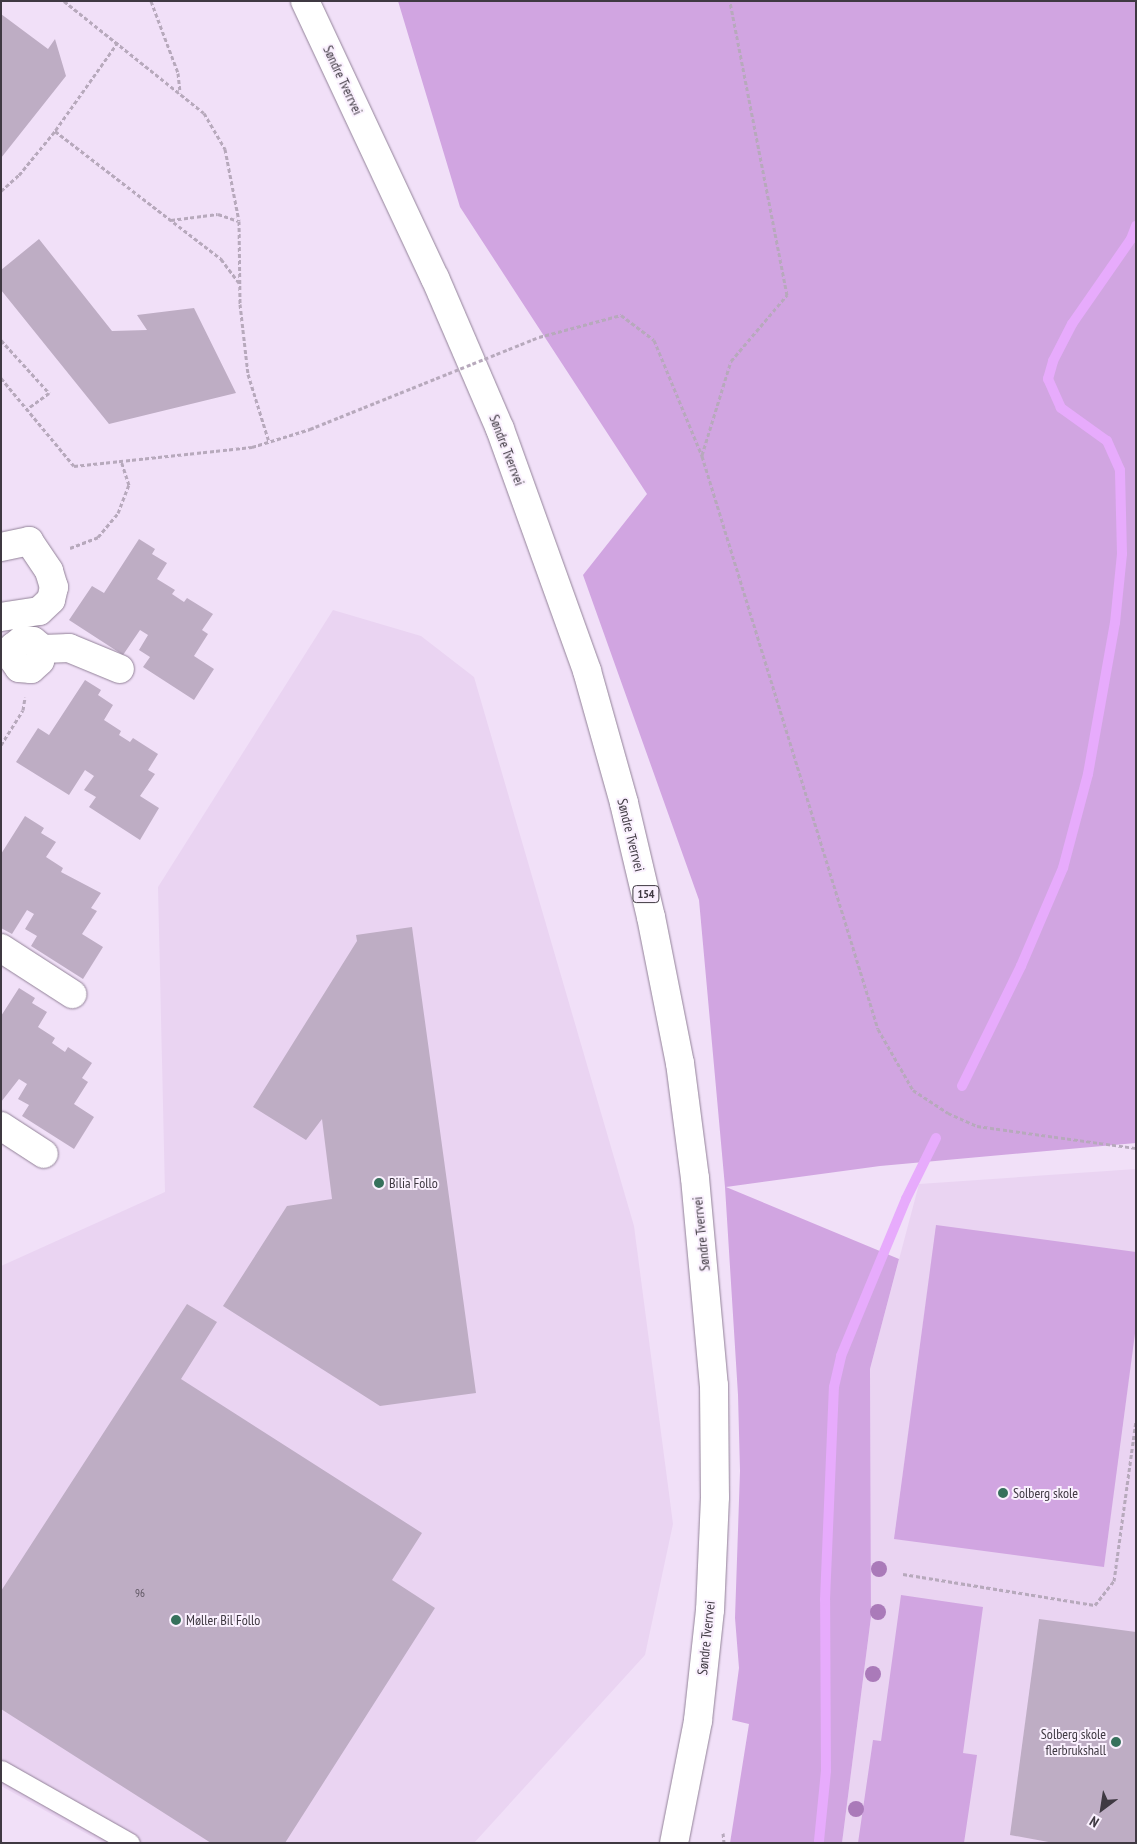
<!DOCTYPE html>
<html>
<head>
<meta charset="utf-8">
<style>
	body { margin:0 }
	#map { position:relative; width:1137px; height:1844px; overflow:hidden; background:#f1e0f8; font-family:"PT Sans Narrow",sans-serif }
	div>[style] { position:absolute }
	.built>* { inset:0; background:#ead4f2 }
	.green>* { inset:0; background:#d1a5e1 }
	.stream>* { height:10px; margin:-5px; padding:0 5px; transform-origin:5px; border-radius:5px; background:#e7abfc }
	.building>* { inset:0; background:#beadc4 }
	.path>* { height:3px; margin-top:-1.5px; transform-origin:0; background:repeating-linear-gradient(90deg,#b7a9bc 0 4px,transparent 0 6.5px) }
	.roads { filter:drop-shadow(0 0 1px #928298) drop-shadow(0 0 1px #928298) }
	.service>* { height:19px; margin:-9.5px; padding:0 9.5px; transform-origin:9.5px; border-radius:9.5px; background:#fff }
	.minor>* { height:28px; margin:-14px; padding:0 14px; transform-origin:14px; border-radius:14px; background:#fff }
	.primary>* { height:28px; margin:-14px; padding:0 14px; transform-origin:14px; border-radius:14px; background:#fff }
	.path-bridge>* { height:3px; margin-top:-1.5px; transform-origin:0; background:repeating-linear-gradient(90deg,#b7a9bc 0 4px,transparent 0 6.5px) }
	.trees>* { width:16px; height:16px; margin:-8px; border-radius:50%; background:#aa7ab9 }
	.dots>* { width:14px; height:14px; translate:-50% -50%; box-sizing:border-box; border:2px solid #faf0fe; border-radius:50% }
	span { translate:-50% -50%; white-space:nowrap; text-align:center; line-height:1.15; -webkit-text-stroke:4px #faf0fe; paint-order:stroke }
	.number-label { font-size:11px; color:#5f5662 }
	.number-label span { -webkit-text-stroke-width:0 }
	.shield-label span { padding:1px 4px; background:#faf0fe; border:1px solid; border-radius:4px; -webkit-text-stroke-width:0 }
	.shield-label { font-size:12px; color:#3f3942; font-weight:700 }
	.street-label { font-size:14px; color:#3f3942 }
	.poi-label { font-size:14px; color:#3f3942 }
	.left { translate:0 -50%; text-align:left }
	.right { translate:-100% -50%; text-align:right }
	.frame { position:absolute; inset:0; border:2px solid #3f3942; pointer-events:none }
	.north { position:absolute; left:1077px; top:1784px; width:50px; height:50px; -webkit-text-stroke:4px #faf0fe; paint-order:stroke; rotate:211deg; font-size:14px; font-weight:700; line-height:20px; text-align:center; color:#3f3942 }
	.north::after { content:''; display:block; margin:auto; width:18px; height:22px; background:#3f3942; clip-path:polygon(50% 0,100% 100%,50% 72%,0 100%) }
</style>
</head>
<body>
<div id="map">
	<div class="built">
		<i style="clip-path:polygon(333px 610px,421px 636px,474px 677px,634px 1226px,673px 1524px,645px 1655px,474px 1843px,103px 1843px,1px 1786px,1px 1266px,165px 1192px,158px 887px)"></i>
		<i style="clip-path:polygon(1136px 1169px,1136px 1843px,842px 1843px,871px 1617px,870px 1369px,919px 1184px)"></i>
	</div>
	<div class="green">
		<i style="clip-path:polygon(398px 1px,1136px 1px,1136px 1143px,880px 1166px,726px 1187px,899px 1259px,870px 1369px,871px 1617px,842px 1843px,730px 1843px,749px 1724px,732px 1720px,739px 1668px,735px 1618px,740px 1471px,738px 1395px,725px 1187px,699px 900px,583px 575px,647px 494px,460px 207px)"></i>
		<i style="clip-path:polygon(936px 1225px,1136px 1252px,1136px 1326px,1104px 1567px,894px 1539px)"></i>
		<i style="clip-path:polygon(901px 1595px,983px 1607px,963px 1753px,977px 1755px,964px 1843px,858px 1843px,873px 1740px,881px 1741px)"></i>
	</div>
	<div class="stream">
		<i style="left:962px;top:1086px;width:134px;rotate:-63.8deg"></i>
		<i style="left:1021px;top:966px;width:107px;rotate:-66.8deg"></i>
		<i style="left:1063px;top:868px;width:97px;rotate:-75.1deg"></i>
		<i style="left:1088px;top:774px;width:153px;rotate:-79.9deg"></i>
		<i style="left:1115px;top:623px;width:69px;rotate:-84.2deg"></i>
		<i style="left:1122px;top:554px;width:84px;rotate:-91.4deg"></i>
		<i style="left:1120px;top:470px;width:32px;rotate:-114deg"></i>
		<i style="left:1107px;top:441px;width:57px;rotate:-144.3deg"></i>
		<i style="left:1061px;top:408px;width:32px;rotate:-114deg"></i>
		<i style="left:1048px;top:379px;width:19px;rotate:-74deg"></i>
		<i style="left:1053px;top:361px;width:42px;rotate:-62.8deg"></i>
		<i style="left:1072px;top:324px;width:103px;rotate:-55.2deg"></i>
		<i style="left:1131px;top:239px;width:14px;rotate:-69deg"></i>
		<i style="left:819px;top:1841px;width:70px;rotate:-84.3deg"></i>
		<i style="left:826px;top:1771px;width:171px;rotate:-90.3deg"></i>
		<i style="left:825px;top:1600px;width:213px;rotate:-87.6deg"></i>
		<i style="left:834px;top:1387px;width:32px;rotate:-77deg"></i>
		<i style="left:841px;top:1356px;width:170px;rotate:-67.5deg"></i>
		<i style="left:906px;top:1199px;width:68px;rotate:-63.8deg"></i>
	</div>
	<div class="building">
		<i style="clip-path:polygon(1px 14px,48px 49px,55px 39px,66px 76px,1px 158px)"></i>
		<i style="clip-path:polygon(39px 239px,112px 331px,147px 330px,137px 315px,194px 308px,236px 393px,109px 424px,1px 290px,1px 270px)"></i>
		<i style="clip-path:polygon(139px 539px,155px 549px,152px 554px,167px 563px,157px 579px,175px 590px,172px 594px,184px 602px,187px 598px,213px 614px,202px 630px,208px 634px,194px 656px,214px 669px,194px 700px,143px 667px,150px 657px,139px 650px,148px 635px,140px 630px,123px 655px,69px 620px,92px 586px,104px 593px)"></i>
		<i style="clip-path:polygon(85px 680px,101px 690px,98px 695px,113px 705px,104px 720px,121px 731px,119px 735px,130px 742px,133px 738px,158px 754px,148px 770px,155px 774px,140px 796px,159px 808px,140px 840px,89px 807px,96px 797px,84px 790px,94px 776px,85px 770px,69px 795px,16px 762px,38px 728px,49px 735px)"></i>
		<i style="clip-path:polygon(25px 816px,44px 828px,41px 833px,56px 842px,46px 857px,63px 868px,61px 872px,101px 893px,91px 908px,97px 911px,82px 934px,103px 947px,83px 979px,31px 946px,37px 936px,25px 929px,34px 914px,27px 910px,12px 934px,1px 928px,1px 854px)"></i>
		<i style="clip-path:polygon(412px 927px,476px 1393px,380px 1406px,223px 1306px,287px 1206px,332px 1199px,322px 1119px,306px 1140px,253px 1107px,357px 941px,356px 935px)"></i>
		<i style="clip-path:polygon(19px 988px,35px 998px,32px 1003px,47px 1012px,38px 1027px,55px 1038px,52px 1043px,65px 1052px,68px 1047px,92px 1063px,82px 1078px,88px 1082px,74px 1104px,94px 1117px,74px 1149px,22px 1116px,29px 1105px,18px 1099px,27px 1084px,19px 1079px,1px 1102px,1px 1016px)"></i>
		<i style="clip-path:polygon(187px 1304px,217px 1322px,181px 1379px,422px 1533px,392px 1580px,435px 1608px,285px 1843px,211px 1843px,1px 1709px,1px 1591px)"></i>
		<i style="clip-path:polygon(1039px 1619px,1136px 1632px,1136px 1843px,1054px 1843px,1010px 1835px)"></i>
	</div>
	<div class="path">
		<i style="left:64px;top:1px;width:179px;rotate:38.7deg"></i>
		<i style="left:204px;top:113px;width:42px;rotate:59.7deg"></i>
		<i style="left:225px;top:149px;width:73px;rotate:79deg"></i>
		<i style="left:239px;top:221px;width:83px;rotate:89.3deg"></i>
		<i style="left:240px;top:304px;width:70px;rotate:83.5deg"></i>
		<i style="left:248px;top:374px;width:71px;rotate:72.8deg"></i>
		<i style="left:151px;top:1px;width:77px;rotate:69.4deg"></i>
		<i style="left:178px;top:73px;width:20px;rotate:84deg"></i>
		<i style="left:118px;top:42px;width:109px;rotate:125.3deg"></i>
		<i style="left:55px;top:131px;width:210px;rotate:37.6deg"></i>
		<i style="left:221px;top:259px;width:30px;rotate:53deg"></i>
		<i style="left:1px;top:191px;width:24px;rotate:-42deg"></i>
		<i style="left:19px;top:175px;width:57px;rotate:-50.7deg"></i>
		<i style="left:171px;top:220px;width:47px;rotate:-7.3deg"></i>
		<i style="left:218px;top:214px;width:21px;rotate:19deg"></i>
		<i style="left:539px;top:337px;width:85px;rotate:-15deg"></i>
		<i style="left:621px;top:315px;width:41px;rotate:37.1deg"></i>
		<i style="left:654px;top:340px;width:126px;rotate:67.5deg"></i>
		<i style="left:702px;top:456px;width:599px;rotate:72.93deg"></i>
		<i style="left:878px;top:1029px;width:70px;rotate:60.2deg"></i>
		<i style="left:913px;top:1090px;width:42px;rotate:33.3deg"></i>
		<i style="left:948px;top:1113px;width:32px;rotate:24deg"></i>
		<i style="left:977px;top:1126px;width:161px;rotate:7.9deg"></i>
		<i style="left:1px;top:340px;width:72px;rotate:47.8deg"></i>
		<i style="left:49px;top:393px;width:27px;rotate:144deg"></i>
		<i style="left:1px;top:378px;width:114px;rotate:50.3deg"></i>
		<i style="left:74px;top:466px;width:179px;rotate:-6.1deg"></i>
		<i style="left:252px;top:447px;width:61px;rotate:-17.2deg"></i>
		<i style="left:702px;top:455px;width:98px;rotate:-72.9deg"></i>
		<i style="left:731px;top:361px;width:87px;rotate:-49.7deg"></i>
		<i style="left:787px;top:295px;width:299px;rotate:-101deg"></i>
		<i style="left:70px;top:548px;width:30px;rotate:-21deg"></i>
		<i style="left:98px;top:537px;width:31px;rotate:-50deg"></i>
		<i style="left:118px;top:513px;width:30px;rotate:-69deg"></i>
		<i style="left:129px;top:485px;width:25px;rotate:-108deg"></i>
		<i style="left:1px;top:745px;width:41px;rotate:-57.8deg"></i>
		<i style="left:23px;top:710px;width:13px;rotate:-81deg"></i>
		<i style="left:903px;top:1574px;width:194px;rotate:9.2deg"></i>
		<i style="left:1095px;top:1605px;width:31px;rotate:-52deg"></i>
		<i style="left:1114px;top:1581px;width:162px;rotate:-82.2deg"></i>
		<i style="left:723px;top:1833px;width:10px;rotate:84deg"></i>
		<i style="left:1px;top:1842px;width:1px;rotate:45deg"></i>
	</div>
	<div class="roads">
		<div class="service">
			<i style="left:1px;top:1770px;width:148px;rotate:29.5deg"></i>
		</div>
		<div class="minor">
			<i style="left:1px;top:547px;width:29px;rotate:-12deg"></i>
			<i style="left:29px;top:541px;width:36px;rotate:56deg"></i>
			<i style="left:49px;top:571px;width:17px;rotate:73deg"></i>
			<i style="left:54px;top:587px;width:13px;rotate:103deg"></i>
			<i style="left:51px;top:600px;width:16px;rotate:137deg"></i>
			<i style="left:39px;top:611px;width:38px;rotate:171deg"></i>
			<i style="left:22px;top:640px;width:11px;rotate:5deg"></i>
			<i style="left:33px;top:641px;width:13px;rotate:39deg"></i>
			<i style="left:43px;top:649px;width:12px;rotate:104deg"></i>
			<i style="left:40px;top:661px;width:12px;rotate:138deg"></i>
			<i style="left:31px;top:669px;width:12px;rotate:-175deg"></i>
			<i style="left:19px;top:668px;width:12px;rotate:-125deg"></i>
			<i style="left:12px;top:658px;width:11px;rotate:-85deg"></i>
			<i style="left:13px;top:647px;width:11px;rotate:-38deg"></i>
			<i style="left:43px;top:649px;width:26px;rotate:-2deg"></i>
			<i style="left:69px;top:648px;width:55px;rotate:22.4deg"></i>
			<i style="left:1px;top:948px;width:85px;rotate:32.9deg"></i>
			<i style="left:1px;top:1126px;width:51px;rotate:33.1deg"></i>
		</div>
		<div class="primary">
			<i style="left:305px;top:1px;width:306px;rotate:64.9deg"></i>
			<i style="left:435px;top:278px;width:164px;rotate:66.7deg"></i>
			<i style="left:500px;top:429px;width:257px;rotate:70.2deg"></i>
			<i style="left:587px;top:671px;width:137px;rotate:74.3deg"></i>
			<i style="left:624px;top:803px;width:117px;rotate:76.7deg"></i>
			<i style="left:651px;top:917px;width:149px;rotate:78.8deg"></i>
			<i style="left:680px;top:1063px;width:116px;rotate:82.6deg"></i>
			<i style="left:695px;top:1178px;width:208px;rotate:84.8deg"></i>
			<i style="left:714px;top:1385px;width:112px;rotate:89.5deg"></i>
			<i style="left:715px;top:1497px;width:113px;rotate:92.5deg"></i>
			<i style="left:710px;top:1610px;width:112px;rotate:96.2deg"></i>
			<i style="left:698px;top:1721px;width:124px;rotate:101.1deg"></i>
		</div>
	</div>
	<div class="path-bridge">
		<i style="left:310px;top:429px;width:247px;rotate:-21.9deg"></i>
	</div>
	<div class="trees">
		<i style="left:879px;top:1569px"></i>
		<i style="left:878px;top:1612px"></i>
		<i style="left:873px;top:1674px"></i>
		<i style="left:856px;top:1809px"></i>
	</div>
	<div class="dots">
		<i style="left:379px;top:1183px;background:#36715c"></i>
		<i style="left:1003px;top:1493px;background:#36715c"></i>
		<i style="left:176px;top:1620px;background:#36715c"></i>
		<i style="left:1116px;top:1742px;background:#36715c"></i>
	</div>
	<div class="number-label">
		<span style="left:140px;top:1593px">96</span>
	</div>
	<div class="shield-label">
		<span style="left:646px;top:894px">154</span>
	</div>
	<div class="street-label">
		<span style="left:343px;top:80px;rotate:65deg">Søndre Tverrvei</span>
		<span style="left:507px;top:450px;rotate:69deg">Søndre Tverrvei</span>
		<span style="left:631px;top:835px;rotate:76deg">Søndre Tverrvei</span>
		<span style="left:701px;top:1234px;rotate:-96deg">Søndre Tverrvei</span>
		<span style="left:706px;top:1638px;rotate:-84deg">Søndre Tverrvei</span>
	</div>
	<div class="poi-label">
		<span class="left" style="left:389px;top:1183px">Bilia Follo</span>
		<span class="left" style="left:1013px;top:1493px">Solberg skole</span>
		<span class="left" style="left:186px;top:1620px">Møller Bil Follo</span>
		<span class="right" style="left:1106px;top:1742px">Solberg skole<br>flerbrukshall</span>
	</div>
	<div class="frame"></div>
	<div class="north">N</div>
</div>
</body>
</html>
